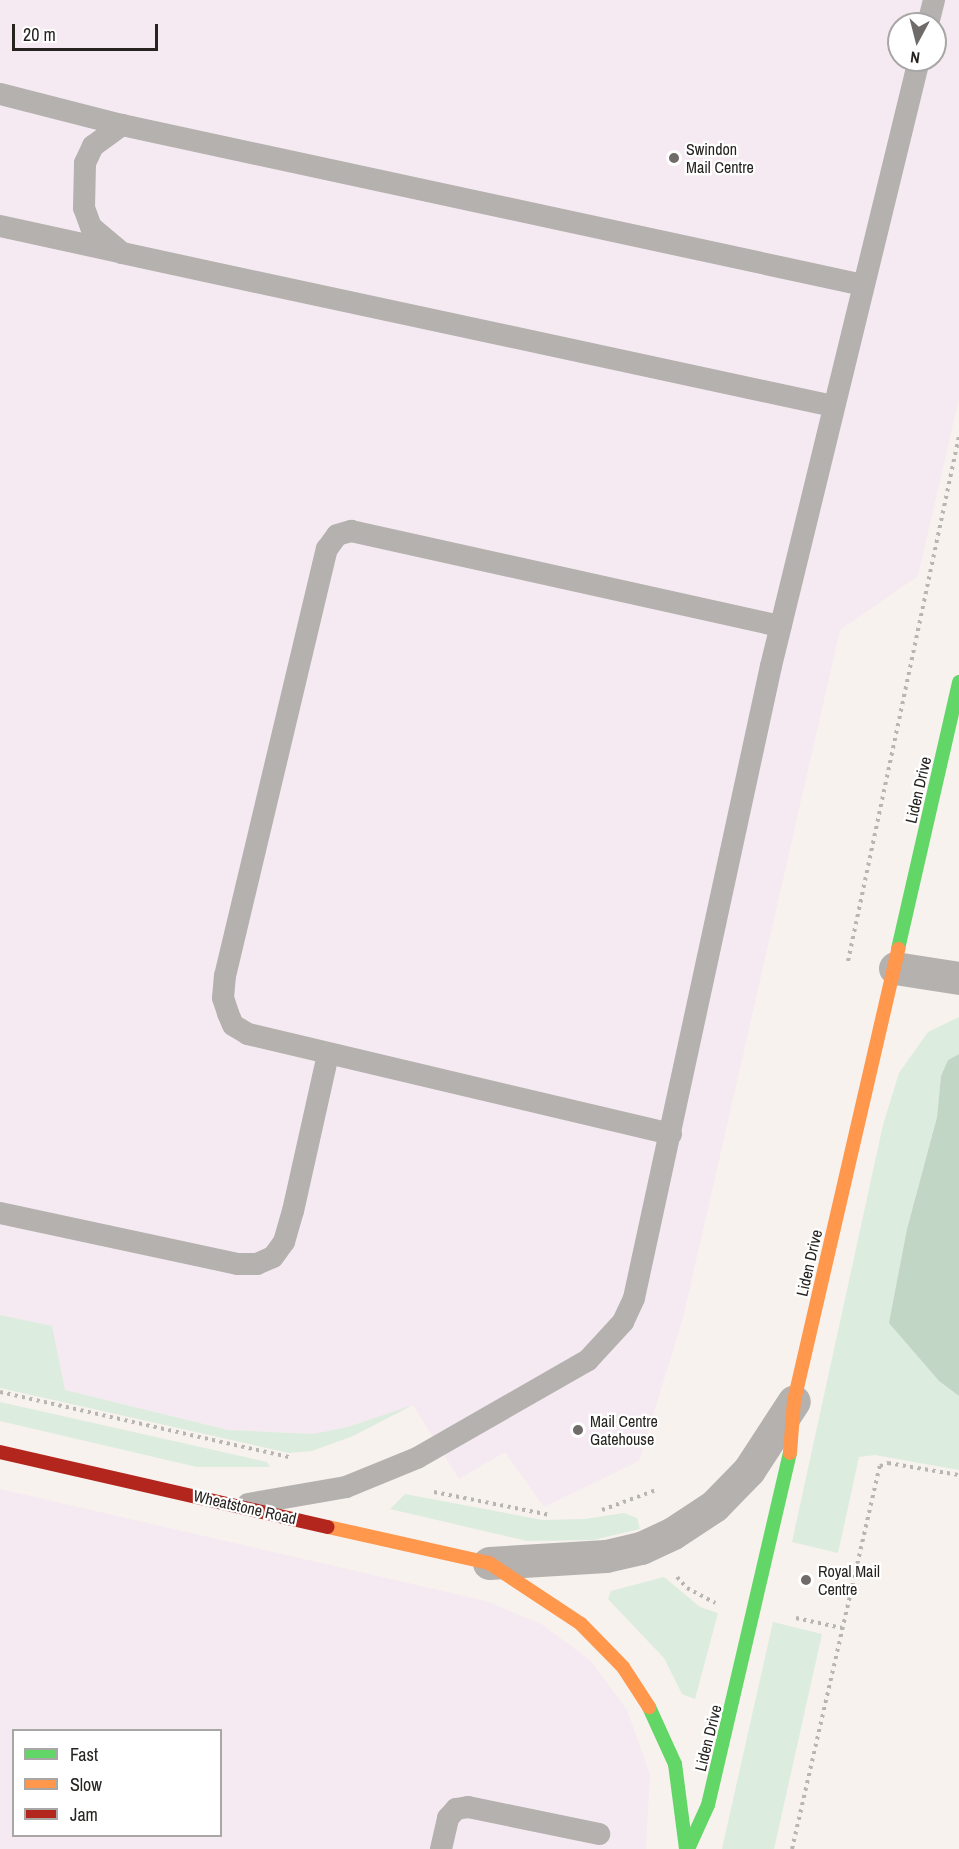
<!DOCTYPE html>
<html>
<head>
<meta charset="utf-8">
<style>
	body { margin:0 }
	#map { position:relative; width:959px; height:1849px; overflow:hidden; background:#f7f2ed; font-family:"Archivo Narrow",sans-serif }
	div>[style] { position:absolute }
	.industrial>* { inset:0; background:#f5eaf1 }
	.green>* { inset:0; background:#dcecde }
	.forest>* { inset:0; background:#c2d6c5 }
	.path>* { height:4px; margin-top:-2px; transform-origin:0; background:repeating-linear-gradient(90deg,#b8b6b2 0 3px,transparent 0 7.5px) }
	.lane>* { height:22px; margin:-11px; padding:0 11px; transform-origin:11px; border-radius:11px; background:#b4b1af }
	.street>* { height:33px; margin:-16.5px; padding:0 16.5px; transform-origin:16.5px; border-radius:16.5px; background:#b4b1af }
	.fast>* { height:14px; margin:-7px; padding:0 7px; transform-origin:7px; border-radius:7px; background:#63d668 }
	.slow>* { height:14px; margin:-7px; padding:0 7px; transform-origin:7px; border-radius:7px; background:#ff974d }
	.jam>* { height:14px; margin:-7px; padding:0 7px; transform-origin:7px; border-radius:7px; background:#b3261e }
	.dots>* { width:16px; height:16px; translate:-50% -50%; box-sizing:border-box; border:3px solid #fff; border-radius:50% }
	span { translate:-50% -50%; white-space:nowrap; text-align:center; line-height:1.15; -webkit-text-stroke:4.5px #fff; paint-order:stroke }
	.poi-label { font-size:16px; color:#262320 }
	.left { translate:0 -50%; text-align:left }
	.street-label { font-size:16px; color:#262320 }
	.legend { position:absolute; left:12px; top:1729px; width:210px; height:108px; box-sizing:border-box; background:#fff; border:2px solid #a8a7a6; margin:0; padding:8px 10px; list-style:none; font-size:18px; color:#262320 }
	.legend li { display:flex; align-items:center; gap:12px; height:30px }
	.legend b { width:30px; border:2px solid #a8a7a6 }
	.north { position:absolute; left:887px; top:12px; width:60px; height:60px; box-sizing:border-box; background:#fff; border:2px solid #a8a7a6; border-radius:50%; rotate:187deg; font-size:16px; font-weight:700; line-height:24px; text-align:center; color:#262320 }
	.north::after { content:''; display:block; margin:auto; width:21px; height:27px; background:#6f6b68; clip-path:polygon(50% 0,100% 100%,50% 72%,0 100%) }
	.scale { position:absolute; left:12px; top:24px; width:146px; height:27px; box-sizing:border-box; border:3px solid #262320; border-top:0; padding-left:8px; font-size:18px; line-height:21px; white-space:nowrap; color:#262320; -webkit-text-stroke:4px #fff; paint-order:stroke }
</style>
</head>
<body>
<div id="map">
	<div class="industrial">
		<i style="clip-path:polygon(evenodd,0 0,959px 0,959px 399px,918px 576px,840px 630px,683px 1318px,639px 1461px,544px 1507px,505px 1452px,459px 1479px,413px 1405px,348px 1427px,313px 1434px,228px 1430px,65px 1390px,52px 1327px,0 1315px,0 0,899px 24px,935px 24px,935px 60px,899px 60px,899px 24px)"></i>
		<i style="clip-path:polygon(evenodd,0 1489px,486px 1601px,543px 1625px,590px 1660px,627px 1710px,650px 1774px,646px 1849px,0 1849px,0 1489px,14px 1730px,220px 1730px,220px 1836px,14px 1836px,14px 1730px)"></i>
	</div>
	<div class="green">
		<i style="clip-path:polygon(959px 1017px,959px 1054px,948px 1060px,941px 1076px,937px 1117px,907px 1229px,890px 1323px,939px 1381px,959px 1396px,959px 1470px,875px 1455px,859px 1457px,838px 1553px,792px 1542px,883px 1125px,899px 1073px,928px 1032px)"></i>
		<i style="clip-path:polygon(0 1315px,52px 1326px,65px 1390px,228px 1430px,313px 1434px,348px 1427px,413px 1405px,353px 1436px,312px 1451px,289px 1453px,0 1388px)"></i>
		<i style="clip-path:polygon(0 1402px,267px 1462px,270px 1467px,197px 1467px,0 1421px)"></i>
		<i style="clip-path:polygon(405px 1494px,543px 1520px,585px 1519px,624px 1513px,637px 1518px,640px 1529px,593px 1540px,527px 1541px,390px 1509px)"></i>
		<i style="clip-path:polygon(664px 1577px,700px 1607px,718px 1613px,695px 1699px,682px 1694px,664px 1658px,608px 1599px,611px 1591px)"></i>
		<i style="clip-path:polygon(773px 1622px,822px 1634px,774px 1849px,722px 1849px)"></i>
	</div>
	<div class="forest">
		<i style="clip-path:polygon(959px 1054px,959px 1396px,939px 1381px,889px 1323px,907px 1229px,937px 1117px,941px 1076px,948px 1060px)"></i>
	</div>
	<div class="path">
		<i style="left:848px;top:961px;width:537px;rotate:-78.06deg"></i>
		<i style="left:0;top:1392px;width:296px;rotate:12.7deg"></i>
		<i style="left:434px;top:1492px;width:118px;rotate:11.2deg"></i>
		<i style="left:602px;top:1510px;width:58px;rotate:-20.3deg"></i>
		<i style="left:677px;top:1577px;width:15px;rotate:48deg"></i>
		<i style="left:687px;top:1588px;width:32px;rotate:28deg"></i>
		<i style="left:796px;top:1618px;width:47px;rotate:12.3deg"></i>
		<i style="left:792px;top:1849px;width:393px;rotate:-77.1deg"></i>
		<i style="left:880px;top:1466px;width:9px;rotate:-21deg"></i>
		<i style="left:888px;top:1463px;width:72px;rotate:9.6deg"></i>
	</div>
	<div class="lane">
		<i style="left:928px;top:24px;width:25px;rotate:-76deg"></i>
		<i style="left:0;top:94px;width:126px;rotate:14.3deg"></i>
		<i style="left:0;top:226px;width:122px;rotate:12.3deg"></i>
		<i style="left:833px;top:406px;width:727px;rotate:-167.86deg"></i>
		<i style="left:122px;top:253px;width:40px;rotate:-140deg"></i>
		<i style="left:91px;top:227px;width:20px;rotate:-110deg"></i>
		<i style="left:84px;top:208px;width:45px;rotate:-88.7deg"></i>
		<i style="left:85px;top:163px;width:19px;rotate:-65deg"></i>
		<i style="left:93px;top:146px;width:36px;rotate:-36deg"></i>
		<i style="left:122px;top:125px;width:758px;rotate:12.18deg"></i>
		<i style="left:671px;top:1134px;width:435px;rotate:-166.7deg"></i>
		<i style="left:248px;top:1034px;width:17px;rotate:-149deg"></i>
		<i style="left:233px;top:1025px;width:13px;rotate:-113deg"></i>
		<i style="left:228px;top:1013px;width:16px;rotate:-108deg"></i>
		<i style="left:223px;top:998px;width:22px;rotate:-85deg"></i>
		<i style="left:225px;top:976px;width:439px;rotate:-76.6deg"></i>
		<i style="left:327px;top:549px;width:17px;rotate:-54deg"></i>
		<i style="left:337px;top:535px;width:15px;rotate:-16deg"></i>
		<i style="left:351px;top:531px;width:440px;rotate:12.5deg"></i>
		<i style="left:0;top:1213px;width:243px;rotate:12.1deg"></i>
		<i style="left:238px;top:1264px;width:19px"></i>
		<i style="left:257px;top:1264px;width:17px;rotate:-24deg"></i>
		<i style="left:273px;top:1257px;width:19px;rotate:-54deg"></i>
		<i style="left:284px;top:1242px;width:32px;rotate:-74deg"></i>
		<i style="left:293px;top:1211px;width:161px;rotate:-77.4deg"></i>
		<i style="left:248px;top:1504px;width:99px;rotate:-9.8deg"></i>
		<i style="left:346px;top:1487px;width:77px;rotate:-22.2deg"></i>
		<i style="left:417px;top:1458px;width:197px;rotate:-29.8deg"></i>
		<i style="left:588px;top:1360px;width:52px;rotate:-47.4deg"></i>
		<i style="left:623px;top:1322px;width:26px;rotate:-65deg"></i>
		<i style="left:634px;top:1298px;width:647px;rotate:-77.77deg"></i>
		<i style="left:771px;top:666px;width:624px;rotate:-76.28deg"></i>
		<i style="left:441px;top:1849px;width:32px;rotate:-77deg"></i>
		<i style="left:448px;top:1818px;width:12px;rotate:-48deg"></i>
		<i style="left:456px;top:1809px;width:12px;rotate:-9deg"></i>
		<i style="left:468px;top:1807px;width:134px;rotate:11.6deg"></i>
	</div>
	<div class="street">
		<i style="left:895px;top:968px;width:65px;rotate:8.9deg"></i>
		<i style="left:489px;top:1563px;width:117px;rotate:-3.4deg"></i>
		<i style="left:606px;top:1556px;width:36px;rotate:-13deg"></i>
		<i style="left:641px;top:1548px;width:35px;rotate:-25deg"></i>
		<i style="left:673px;top:1533px;width:49px;rotate:-33.4deg"></i>
		<i style="left:714px;top:1506px;width:50px;rotate:-45.8deg"></i>
		<i style="left:749px;top:1470px;width:82px;rotate:-56.9deg"></i>
	</div>
	<div class="fast">
		<i style="left:898px;top:949px;width:274px;rotate:-77.1deg"></i>
		<i style="left:649px;top:1707px;width:63px;rotate:65.5deg"></i>
		<i style="left:675px;top:1764px;width:86px;rotate:82.6deg"></i>
		<i style="left:688px;top:1849px;width:48px;rotate:-65.6deg"></i>
		<i style="left:708px;top:1805px;width:361px;rotate:-76.9deg"></i>
	</div>
	<div class="slow">
		<i style="left:790px;top:1453px;width:52px;rotate:-85.6deg"></i>
		<i style="left:794px;top:1401px;width:464px;rotate:-77deg"></i>
		<i style="left:328px;top:1527px;width:165px;rotate:12.6deg"></i>
		<i style="left:489px;top:1563px;width:110px;rotate:33.5deg"></i>
		<i style="left:581px;top:1624px;width:60px;rotate:45.7deg"></i>
		<i style="left:623px;top:1667px;width:48px;rotate:57deg"></i>
	</div>
	<div class="jam">
		<i style="left:0;top:1452px;width:336px;rotate:12.9deg"></i>
	</div>
	<div class="dots">
		<i style="left:674px;top:158px;background:#6f6b68"></i>
		<i style="left:578px;top:1430px;background:#6f6b68"></i>
		<i style="left:806px;top:1580px;background:#6f6b68"></i>
	</div>
	<div class="poi-label">
		<span class="left" style="left:686px;top:158px">Swindon<br>Mail Centre</span>
		<span class="left" style="left:590px;top:1430px">Mail Centre<br>Gatehouse</span>
		<span class="left" style="left:818px;top:1580px">Royal Mail<br>Centre</span>
	</div>
	<div class="street-label">
		<span style="left:918px;top:790px;rotate:-77deg">Liden Drive</span>
		<span style="left:809px;top:1263px;rotate:-77deg">Liden Drive</span>
		<span style="left:245px;top:1507px;rotate:13deg">Wheatstone Road</span>
		<span style="left:708px;top:1738px;rotate:-76deg">Liden Drive</span>
	</div>
	<ul class="legend">
	<li><b style="height:8px;background:#63d668"></b>Fast</li>
	<li><b style="height:8px;background:#ff974d"></b>Slow</li>
	<li><b style="height:8px;background:#b3261e"></b>Jam</li>
	</ul>
	<div class="north">N</div>
	<div class="scale">20 m</div>
</div>
</body>
</html>
